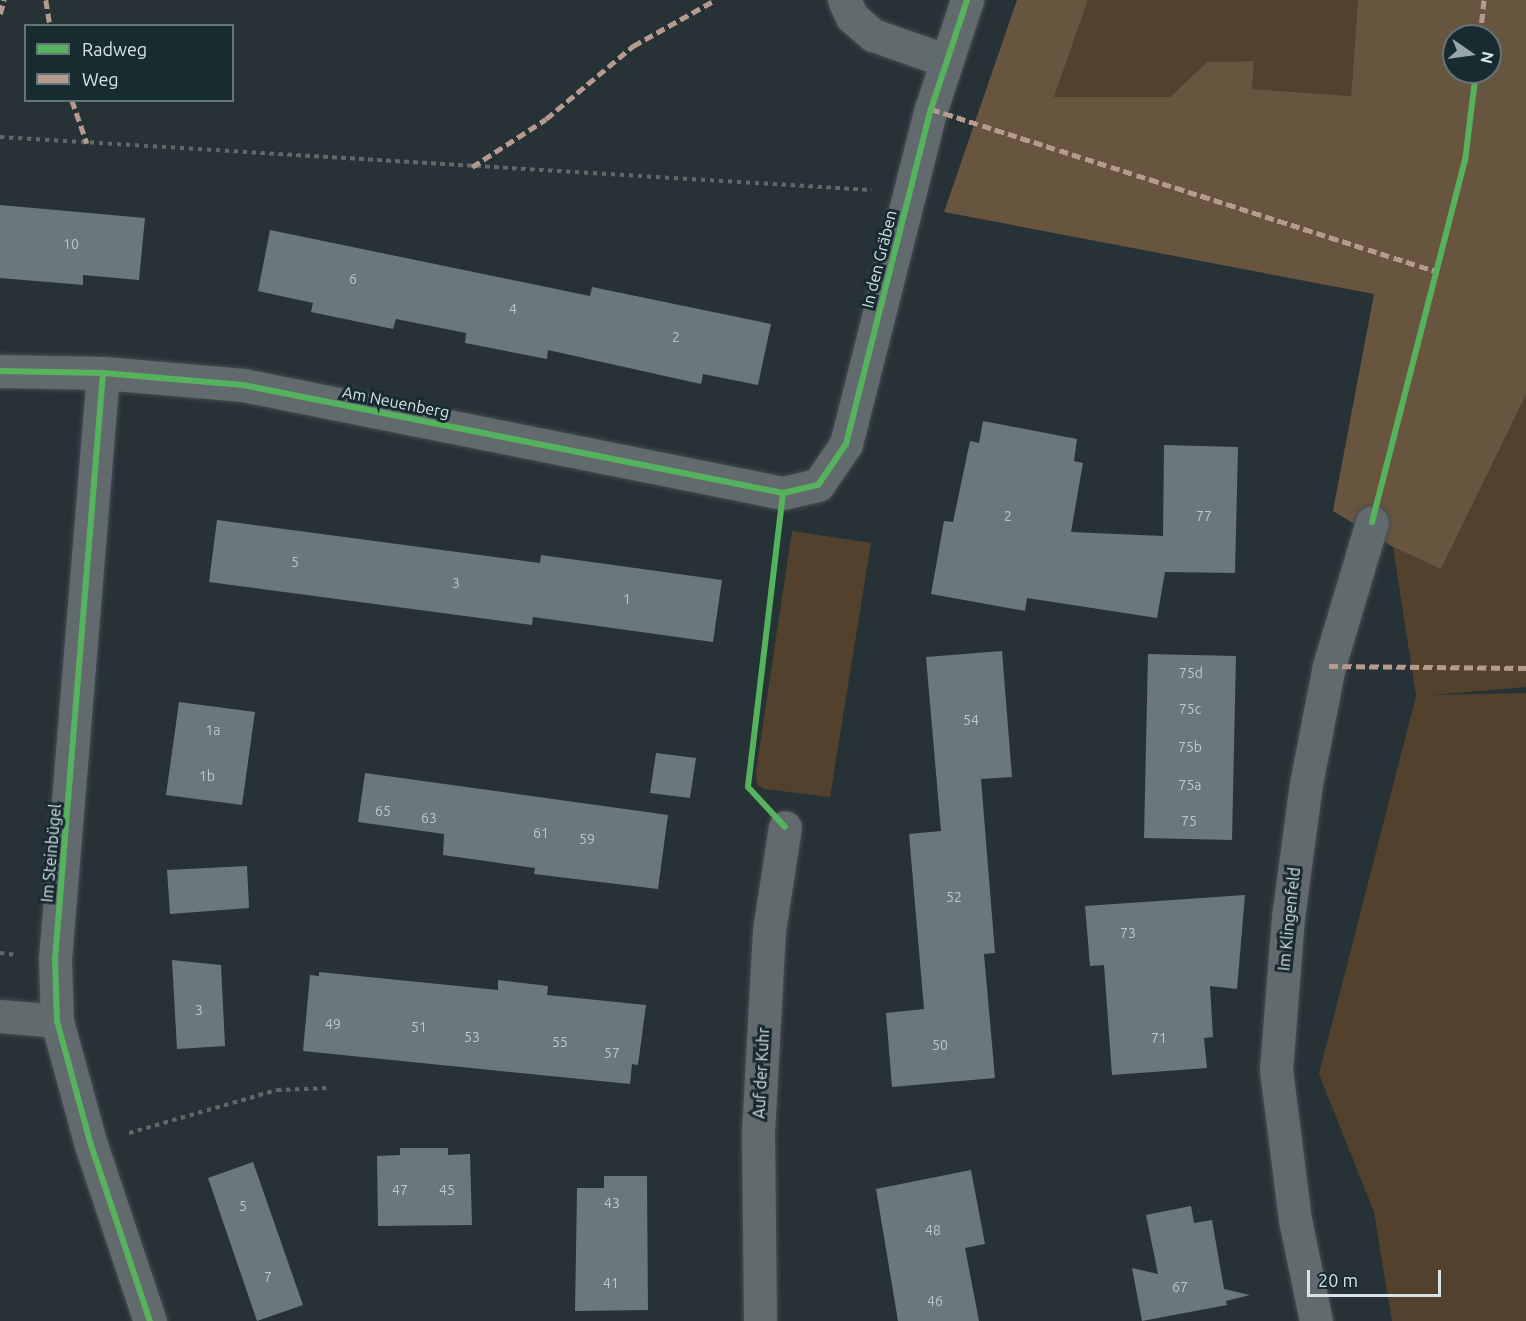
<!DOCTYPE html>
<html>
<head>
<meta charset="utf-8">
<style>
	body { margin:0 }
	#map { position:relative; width:1526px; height:1321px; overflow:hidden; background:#273236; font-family:Ubuntu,sans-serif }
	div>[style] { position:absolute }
	.green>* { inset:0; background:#52412d }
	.forest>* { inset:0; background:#685540 }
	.building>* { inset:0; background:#6a777c }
	.path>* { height:4px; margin-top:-2px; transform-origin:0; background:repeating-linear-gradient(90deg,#60686b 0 4.5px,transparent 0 9px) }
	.roads { filter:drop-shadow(0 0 2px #444e51) drop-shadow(0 0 2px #444e51) }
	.minor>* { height:33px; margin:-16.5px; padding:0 16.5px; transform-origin:16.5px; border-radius:16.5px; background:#626a6d }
	.quiet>* { height:4.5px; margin-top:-2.25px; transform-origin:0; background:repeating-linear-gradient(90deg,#b69a8f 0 9px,transparent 0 13.5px) }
	.cycleway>* { height:6px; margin:-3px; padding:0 3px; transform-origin:3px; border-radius:3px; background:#56b35d }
	span { translate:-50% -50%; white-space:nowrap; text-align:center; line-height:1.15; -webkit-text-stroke:6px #182b31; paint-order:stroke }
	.number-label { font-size:14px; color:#bcc8cc }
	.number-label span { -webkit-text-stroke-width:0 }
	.street-label { font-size:16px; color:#d7e3e7 }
	.legend { position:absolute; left:24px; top:24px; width:210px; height:78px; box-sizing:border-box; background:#182b31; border:2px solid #64757a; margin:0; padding:8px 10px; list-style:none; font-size:18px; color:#d7e3e7 }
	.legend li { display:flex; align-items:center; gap:12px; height:30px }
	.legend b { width:30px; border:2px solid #64757a }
	.north { position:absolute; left:1442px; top:24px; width:60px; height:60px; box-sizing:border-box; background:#182b31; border:2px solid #64757a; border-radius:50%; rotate:103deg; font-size:16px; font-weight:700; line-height:24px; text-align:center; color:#d7e3e7 }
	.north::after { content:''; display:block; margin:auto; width:21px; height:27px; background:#99a5a9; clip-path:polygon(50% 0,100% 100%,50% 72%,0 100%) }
	.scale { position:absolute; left:1307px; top:1270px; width:134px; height:27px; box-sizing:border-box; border:3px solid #d7e3e7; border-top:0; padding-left:8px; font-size:18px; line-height:21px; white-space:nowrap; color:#d7e3e7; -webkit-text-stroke:4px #182b31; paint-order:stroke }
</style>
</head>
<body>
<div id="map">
	<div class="green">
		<i style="clip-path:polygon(1088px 0,1358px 0,1351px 96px,1252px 89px,1253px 61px,1207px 62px,1170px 97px,1054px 97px)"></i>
		<i style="clip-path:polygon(1526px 395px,1526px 687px,1432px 695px,1526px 693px,1526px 1321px,1392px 1321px,1374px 1212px,1319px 1074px,1416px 696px,1393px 547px,1441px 569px)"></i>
		<i style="clip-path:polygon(792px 531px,871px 543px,830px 797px,764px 789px,757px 784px,756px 771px)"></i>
	</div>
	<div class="forest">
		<i style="clip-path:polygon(evenodd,1017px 0,1088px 0,1054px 97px,1170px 97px,1207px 62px,1254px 61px,1252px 89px,1351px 96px,1358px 0,1526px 0,1526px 395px,1441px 569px,1393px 547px,1333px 511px,1374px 294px,944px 212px,1017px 0,1454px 36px,1490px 36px,1490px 72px,1454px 72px,1454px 36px)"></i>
	</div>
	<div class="building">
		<i style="clip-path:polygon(0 205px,145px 218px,139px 280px,83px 275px,83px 285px,0 278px)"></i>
		<i style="clip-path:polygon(270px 230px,590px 296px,592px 287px,771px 324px,758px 385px,703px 374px,701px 384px,548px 350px,547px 359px,465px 343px,466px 333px,396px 319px,393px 329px,311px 312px,313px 303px,258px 291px)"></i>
		<i style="clip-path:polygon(983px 421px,1077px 439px,1074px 461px,1083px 463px,1071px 532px,1163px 536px,1164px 445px,1238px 447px,1235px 573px,1165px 572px,1157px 618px,1027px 598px,1025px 611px,931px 594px,944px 521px,953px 522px,970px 441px,979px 443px)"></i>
		<i style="clip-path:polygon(217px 520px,540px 563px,541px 555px,722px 580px,713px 642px,533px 617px,532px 625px,209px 582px)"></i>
		<i style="clip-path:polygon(1002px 651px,1012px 777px,981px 779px,995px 953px,984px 954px,995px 1078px,892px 1087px,886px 1013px,924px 1009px,909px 834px,941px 831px,926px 657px)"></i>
		<i style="clip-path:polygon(1148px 654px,1236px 656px,1232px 840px,1144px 838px)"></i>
		<i style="clip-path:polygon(179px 702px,255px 712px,242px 805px,166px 795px)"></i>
		<i style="clip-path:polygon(656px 753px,696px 758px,690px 798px,650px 793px)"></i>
		<i style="clip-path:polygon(365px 773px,668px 815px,658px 889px,534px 874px,535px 868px,443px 855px,444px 834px,358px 822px)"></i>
		<i style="clip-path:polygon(247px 866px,249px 908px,170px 914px,167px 870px)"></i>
		<i style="clip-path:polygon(1245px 895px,1237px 989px,1210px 986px,1213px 1037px,1204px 1038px,1207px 1068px,1112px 1075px,1104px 965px,1090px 966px,1085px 906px)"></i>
		<i style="clip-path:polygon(172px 960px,221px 965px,225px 1046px,177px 1049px)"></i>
		<i style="clip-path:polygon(319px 972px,498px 990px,498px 980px,548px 986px,547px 995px,646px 1005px,638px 1065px,632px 1064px,630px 1084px,303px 1051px,310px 975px,319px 976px)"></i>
		<i style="clip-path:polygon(400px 1148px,448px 1148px,448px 1155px,470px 1154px,472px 1225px,378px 1226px,377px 1156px,400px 1155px)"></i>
		<i style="clip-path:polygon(253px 1162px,303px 1305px,257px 1321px,208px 1178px)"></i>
		<i style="clip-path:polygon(971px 1170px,985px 1244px,965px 1248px,979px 1321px,898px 1321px,876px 1189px)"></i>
		<i style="clip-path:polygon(604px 1176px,647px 1176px,648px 1310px,575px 1311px,577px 1188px,604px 1188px)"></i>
		<i style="clip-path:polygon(1191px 1206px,1194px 1223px,1212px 1220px,1224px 1289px,1250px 1295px,1226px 1301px,1227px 1305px,1142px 1321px,1132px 1268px,1158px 1274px,1146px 1215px)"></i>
	</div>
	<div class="path">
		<i style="left:0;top:137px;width:873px;rotate:3.48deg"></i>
		<i style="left:0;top:953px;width:16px;rotate:7deg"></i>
		<i style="left:129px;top:1133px;width:154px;rotate:-16.2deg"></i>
		<i style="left:277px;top:1090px;width:50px;rotate:-2.3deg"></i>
	</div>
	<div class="roads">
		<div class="minor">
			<i style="left:844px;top:0;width:19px;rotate:65deg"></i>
			<i style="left:852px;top:17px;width:28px;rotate:41deg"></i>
			<i style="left:873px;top:35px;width:78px;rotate:19.4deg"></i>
			<i style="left:0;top:371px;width:103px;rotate:1.1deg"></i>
			<i style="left:103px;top:373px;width:141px;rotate:4.9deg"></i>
			<i style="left:243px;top:385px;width:551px;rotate:11.31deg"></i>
			<i style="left:783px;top:493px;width:36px;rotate:-13deg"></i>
			<i style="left:818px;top:485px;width:50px;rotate:-55.7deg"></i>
			<i style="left:846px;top:444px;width:346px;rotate:-75.8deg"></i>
			<i style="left:931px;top:109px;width:115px;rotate:-71.7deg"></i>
			<i style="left:103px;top:373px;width:588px;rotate:94.68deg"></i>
			<i style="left:55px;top:959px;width:62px;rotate:88.2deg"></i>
			<i style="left:57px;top:1021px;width:129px;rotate:74.7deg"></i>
			<i style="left:91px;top:1145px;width:186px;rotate:71.5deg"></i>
			<i style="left:0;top:1016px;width:57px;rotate:5deg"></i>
			<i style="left:760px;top:1321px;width:188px;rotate:-90.6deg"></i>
			<i style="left:758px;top:1133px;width:202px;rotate:-86.9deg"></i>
			<i style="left:769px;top:931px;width:105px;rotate:-81.3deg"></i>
			<i style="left:1316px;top:1321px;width:103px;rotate:-101.7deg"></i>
			<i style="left:1295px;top:1220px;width:151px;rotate:-97.2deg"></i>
			<i style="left:1276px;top:1070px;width:153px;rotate:-85.5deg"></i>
			<i style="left:1288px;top:917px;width:134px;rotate:-82.3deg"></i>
			<i style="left:1306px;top:784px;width:120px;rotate:-79deg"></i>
			<i style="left:1329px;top:666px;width:150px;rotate:-73.4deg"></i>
		</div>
	</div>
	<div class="quiet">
		<i style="left:46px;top:0;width:26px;rotate:81deg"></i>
		<i style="left:0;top:14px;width:15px;rotate:-74deg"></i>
		<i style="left:1480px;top:36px;width:36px;rotate:-84deg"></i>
		<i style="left:72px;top:100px;width:46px;rotate:70.8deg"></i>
		<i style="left:931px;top:109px;width:529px;rotate:17.82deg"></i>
		<i style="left:472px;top:167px;width:88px;rotate:-33deg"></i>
		<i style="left:546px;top:119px;width:114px;rotate:-40deg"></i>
		<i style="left:633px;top:46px;width:94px;rotate:-29.3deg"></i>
		<i style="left:1329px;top:666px;width:197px;rotate:0.6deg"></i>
	</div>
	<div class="cycleway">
		<i style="left:0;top:371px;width:103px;rotate:1.1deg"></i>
		<i style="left:103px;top:373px;width:141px;rotate:4.9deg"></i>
		<i style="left:243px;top:385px;width:551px;rotate:11.31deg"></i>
		<i style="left:783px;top:493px;width:36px;rotate:-13deg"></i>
		<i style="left:818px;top:485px;width:50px;rotate:-55.7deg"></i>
		<i style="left:846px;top:444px;width:346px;rotate:-75.8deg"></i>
		<i style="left:931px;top:109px;width:115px;rotate:-71.7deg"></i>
		<i style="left:103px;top:373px;width:588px;rotate:94.68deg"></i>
		<i style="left:55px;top:959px;width:62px;rotate:88.2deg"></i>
		<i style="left:57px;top:1021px;width:129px;rotate:74.7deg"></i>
		<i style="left:91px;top:1145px;width:186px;rotate:71.5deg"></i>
		<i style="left:783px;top:493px;width:296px;rotate:96.8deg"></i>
		<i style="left:748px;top:787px;width:54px;rotate:47.2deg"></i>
		<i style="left:1372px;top:522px;width:373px;rotate:-75.6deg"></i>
		<i style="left:1465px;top:161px;width:90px;rotate:-83deg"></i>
	</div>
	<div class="number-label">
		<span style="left:71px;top:244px">10</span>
		<span style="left:353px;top:279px">6</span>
		<span style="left:513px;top:309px">4</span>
		<span style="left:676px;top:337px">2</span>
		<span style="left:1008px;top:516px">2</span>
		<span style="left:1204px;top:516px">77</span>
		<span style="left:295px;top:562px">5</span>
		<span style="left:456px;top:583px">3</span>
		<span style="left:627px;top:599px">1</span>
		<span style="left:1191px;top:673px">75d</span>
		<span style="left:1190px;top:709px">75c</span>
		<span style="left:971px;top:720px">54</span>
		<span style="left:213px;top:730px">1a</span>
		<span style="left:1190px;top:747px">75b</span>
		<span style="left:207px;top:776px">1b</span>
		<span style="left:1190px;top:785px">75a</span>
		<span style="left:383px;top:811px">65</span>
		<span style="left:429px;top:818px">63</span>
		<span style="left:1189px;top:821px">75</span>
		<span style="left:541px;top:833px">61</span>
		<span style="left:587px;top:839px">59</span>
		<span style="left:954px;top:897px">52</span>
		<span style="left:1128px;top:933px">73</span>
		<span style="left:199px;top:1010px">3</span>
		<span style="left:333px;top:1024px">49</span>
		<span style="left:419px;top:1027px">51</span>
		<span style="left:472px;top:1037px">53</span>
		<span style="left:1159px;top:1038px">71</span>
		<span style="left:560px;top:1042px">55</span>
		<span style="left:940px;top:1045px">50</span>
		<span style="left:612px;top:1053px">57</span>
		<span style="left:400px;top:1190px">47</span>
		<span style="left:447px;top:1190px">45</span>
		<span style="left:612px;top:1203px">43</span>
		<span style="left:243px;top:1206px">5</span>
		<span style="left:933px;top:1230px">48</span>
		<span style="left:268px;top:1277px">7</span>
		<span style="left:611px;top:1283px">41</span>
		<span style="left:1180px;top:1287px">67</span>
		<span style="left:935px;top:1301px">46</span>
	</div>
	<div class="street-label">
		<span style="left:879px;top:259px;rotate:-76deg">In den Gräben</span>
		<span style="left:396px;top:402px;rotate:11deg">Am Neuenberg</span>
		<span style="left:51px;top:853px;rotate:-85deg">Im Steinbügel</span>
		<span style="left:1289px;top:919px;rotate:-84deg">Im Klingenfeld</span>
		<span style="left:761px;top:1073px;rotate:-87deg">Auf der Kuhr</span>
	</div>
	<ul class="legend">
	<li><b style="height:8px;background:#56b35d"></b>Radweg</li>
	<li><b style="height:8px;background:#b69a8f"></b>Weg</li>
	</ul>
	<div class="north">N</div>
	<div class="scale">20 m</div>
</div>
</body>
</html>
